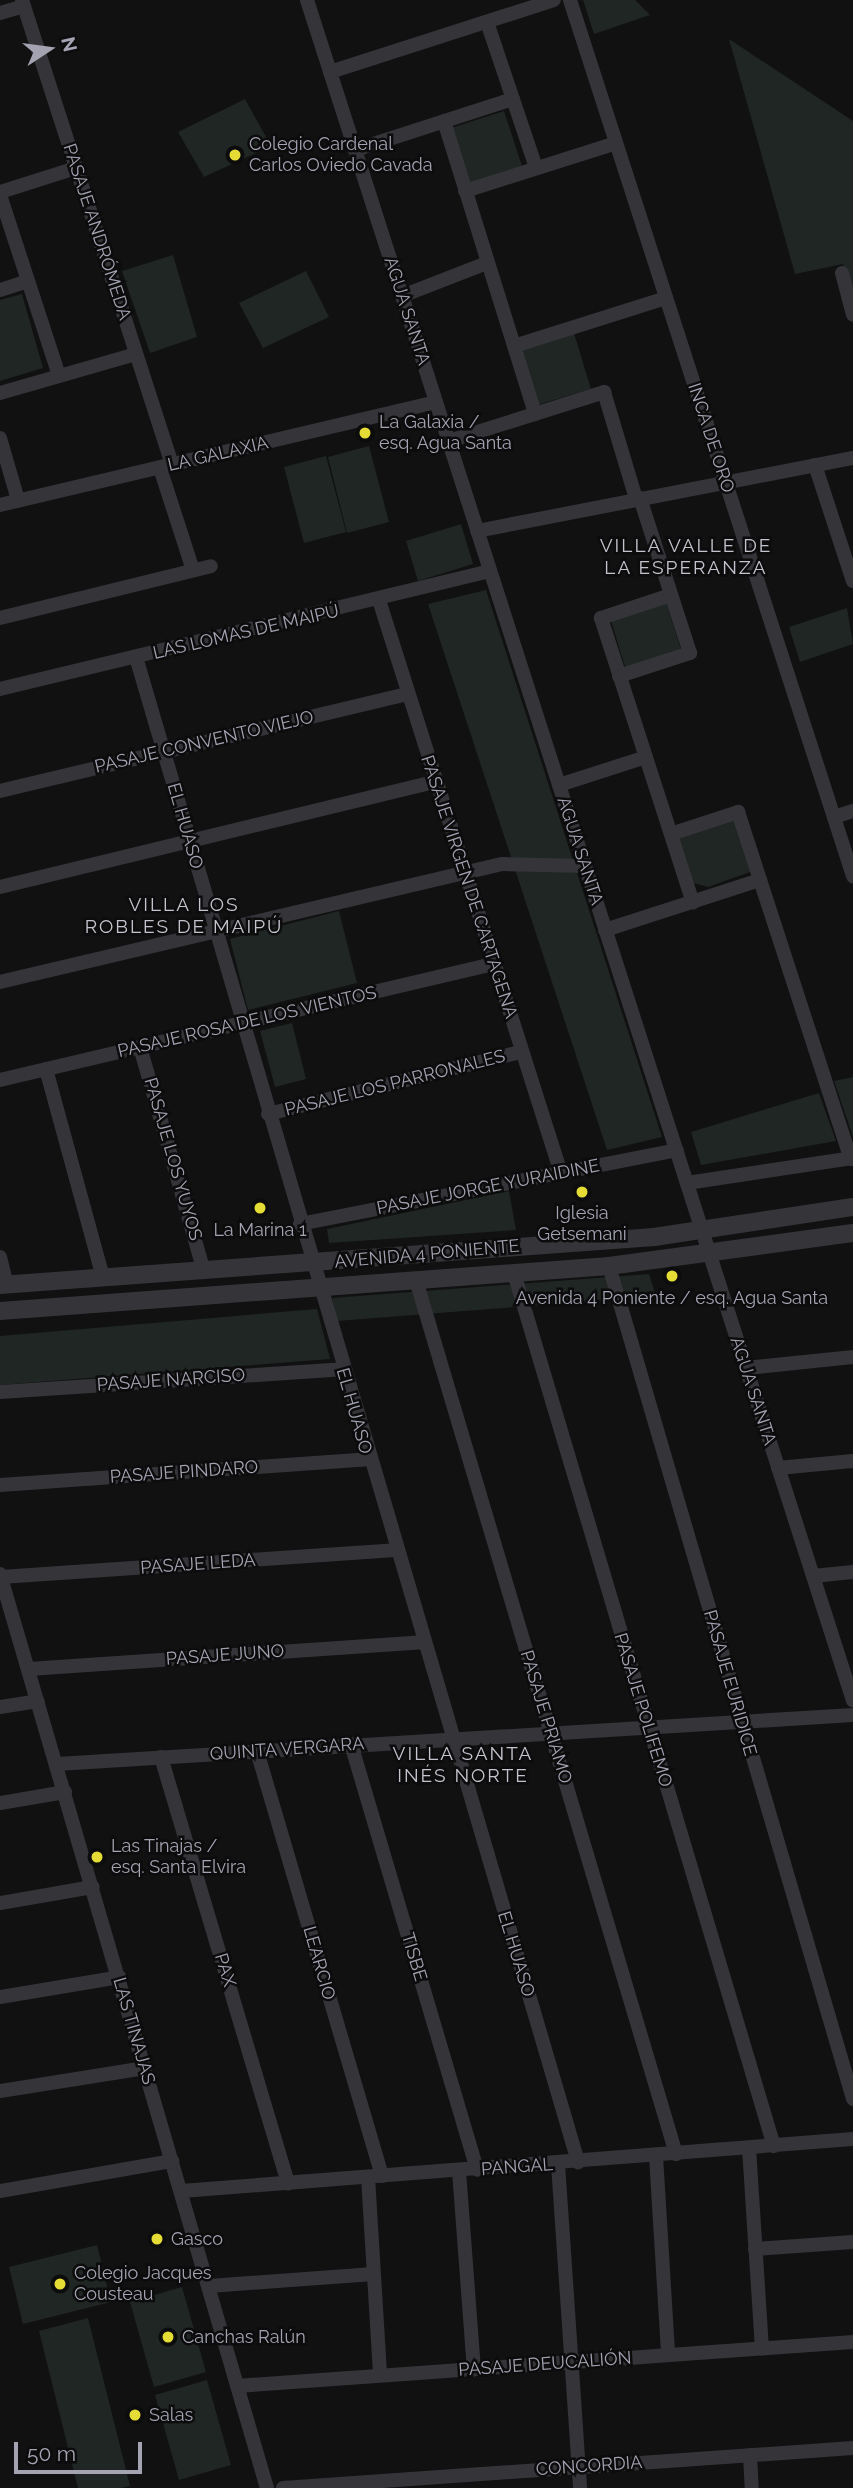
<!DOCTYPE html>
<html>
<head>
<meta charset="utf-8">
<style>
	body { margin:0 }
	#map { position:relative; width:853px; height:2488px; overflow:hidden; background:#111112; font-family:Raleway,sans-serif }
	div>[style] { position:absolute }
	.green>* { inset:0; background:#1f2623 }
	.minor>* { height:14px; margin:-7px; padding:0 7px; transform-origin:7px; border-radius:7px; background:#353439 }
	.tertiary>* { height:18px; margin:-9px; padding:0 9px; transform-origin:9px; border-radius:9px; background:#353439 }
	.dots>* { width:19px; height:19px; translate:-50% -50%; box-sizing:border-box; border:4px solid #0c0c0d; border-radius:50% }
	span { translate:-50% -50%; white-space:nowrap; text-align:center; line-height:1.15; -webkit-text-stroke:5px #0c0c0d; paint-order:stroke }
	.poi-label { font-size:18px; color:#a3a3b2 }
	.left { translate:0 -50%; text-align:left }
	.street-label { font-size:18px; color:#a3a3b2 }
	.neighbourhood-label { font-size:19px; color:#c4c4ce; letter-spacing:2px }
	.north { position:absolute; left:14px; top:14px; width:70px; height:70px; -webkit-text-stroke:5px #0c0c0d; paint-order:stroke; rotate:77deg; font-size:19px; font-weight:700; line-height:28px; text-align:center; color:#a3a3b2 }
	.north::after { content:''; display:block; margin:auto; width:24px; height:32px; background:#a3a3b2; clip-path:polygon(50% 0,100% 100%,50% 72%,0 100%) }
	.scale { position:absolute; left:14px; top:2442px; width:128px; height:32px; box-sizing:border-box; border:4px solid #a3a3b2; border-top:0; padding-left:9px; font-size:21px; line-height:24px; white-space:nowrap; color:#a3a3b2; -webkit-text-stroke:5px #0c0c0d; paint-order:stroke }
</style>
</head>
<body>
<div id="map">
	<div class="green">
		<i style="clip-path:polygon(583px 0,635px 0,650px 15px,594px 34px)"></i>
		<i style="clip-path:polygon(729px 39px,853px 121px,853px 303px,843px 264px,795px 274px)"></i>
		<i style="clip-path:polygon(245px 99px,271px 146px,204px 177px,178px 132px)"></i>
		<i style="clip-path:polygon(504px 111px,522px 166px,469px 184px,451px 128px)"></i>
		<i style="clip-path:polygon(173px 255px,197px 337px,150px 353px,122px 271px)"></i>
		<i style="clip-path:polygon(306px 271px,329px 317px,263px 348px,239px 303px)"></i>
		<i style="clip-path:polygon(22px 294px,43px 368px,0 381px,0 300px)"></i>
		<i style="clip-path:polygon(574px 333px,591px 389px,537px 405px,520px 349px)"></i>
		<i style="clip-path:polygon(369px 446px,389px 522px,347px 533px,328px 457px)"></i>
		<i style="clip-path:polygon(326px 456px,346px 532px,304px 543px,284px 467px)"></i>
		<i style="clip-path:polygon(461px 524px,473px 564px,418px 581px,406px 541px)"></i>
		<i style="clip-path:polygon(486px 590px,662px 1137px,607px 1150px,428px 604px)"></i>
		<i style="clip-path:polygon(666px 602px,681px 650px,625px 667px,611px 621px)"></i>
		<i style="clip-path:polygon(847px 608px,853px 644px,800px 662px,789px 627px)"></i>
		<i style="clip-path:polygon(736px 819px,753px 871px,708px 887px,690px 882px,677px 839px)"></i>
		<i style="clip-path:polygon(339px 911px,357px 983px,248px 1010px,230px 939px)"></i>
		<i style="clip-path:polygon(292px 1023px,306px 1079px,275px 1087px,260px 1031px)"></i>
		<i style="clip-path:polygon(853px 1077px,853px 1137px,834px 1081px)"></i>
		<i style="clip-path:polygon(819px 1093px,836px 1141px,701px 1165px,691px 1132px)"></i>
		<i style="clip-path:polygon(509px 1191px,516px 1230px,329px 1243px,327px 1229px)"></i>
		<i style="clip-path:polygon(649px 1274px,656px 1296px,337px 1321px,332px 1298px)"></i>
		<i style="clip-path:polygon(317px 1309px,330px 1359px,0 1385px,0 1336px)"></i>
		<i style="clip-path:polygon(97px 2245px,111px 2302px,23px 2324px,9px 2267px)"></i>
		<i style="clip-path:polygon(182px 2287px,206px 2372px,154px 2387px,130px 2302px)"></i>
		<i style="clip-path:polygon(88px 2318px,130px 2486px,121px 2488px,78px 2488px,39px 2331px)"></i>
		<i style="clip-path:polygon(207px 2380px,231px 2465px,179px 2480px,155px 2395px)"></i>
	</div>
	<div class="minor">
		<i style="left:22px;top:0;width:489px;rotate:72.1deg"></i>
		<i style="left:307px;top:0;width:1786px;rotate:72.2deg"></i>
		<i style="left:570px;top:0;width:921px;rotate:72.1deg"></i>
		<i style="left:0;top:13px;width:25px;rotate:-16deg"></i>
		<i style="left:487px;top:22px;width:154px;rotate:71.4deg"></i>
		<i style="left:330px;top:72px;width:235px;rotate:-17.8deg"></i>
		<i style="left:444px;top:121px;width:307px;rotate:72.7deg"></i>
		<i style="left:355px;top:150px;width:166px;rotate:-17.9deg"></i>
		<i style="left:465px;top:191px;width:158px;rotate:-17.6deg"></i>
		<i style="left:0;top:192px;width:80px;rotate:-17.5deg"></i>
		<i style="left:0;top:195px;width:190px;rotate:71.9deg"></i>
		<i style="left:842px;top:273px;width:43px;rotate:75.3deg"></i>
		<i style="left:0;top:290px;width:29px;rotate:-18deg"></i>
		<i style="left:402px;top:296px;width:91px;rotate:-21.2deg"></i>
		<i style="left:514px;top:346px;width:159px;rotate:-17.5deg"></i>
		<i style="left:0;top:393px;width:141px;rotate:-16deg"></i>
		<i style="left:0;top:438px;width:65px;rotate:73.8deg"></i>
		<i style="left:449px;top:441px;width:163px;rotate:-17.5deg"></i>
		<i style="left:604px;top:392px;width:112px;rotate:73.3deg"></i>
		<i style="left:815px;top:465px;width:122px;rotate:71.9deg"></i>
		<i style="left:160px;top:468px;width:107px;rotate:72.1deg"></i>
		<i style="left:0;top:505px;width:448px;rotate:-13.3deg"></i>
		<i style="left:477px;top:531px;width:383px;rotate:-11deg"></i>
		<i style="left:671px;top:595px;width:74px;rotate:161.8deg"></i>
		<i style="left:601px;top:618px;width:299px;rotate:72.1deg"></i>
		<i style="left:379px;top:600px;width:601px;rotate:72.38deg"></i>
		<i style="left:0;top:618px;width:217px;rotate:-13.8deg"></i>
		<i style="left:136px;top:657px;width:1569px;rotate:73.63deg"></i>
		<i style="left:619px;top:676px;width:75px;rotate:-17.9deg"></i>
		<i style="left:690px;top:653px;width:163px;rotate:-107.9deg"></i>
		<i style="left:0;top:689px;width:504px;rotate:-13.54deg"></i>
		<i style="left:559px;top:785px;width:91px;rotate:-17.8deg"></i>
		<i style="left:0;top:791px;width:418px;rotate:-13.4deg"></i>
		<i style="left:834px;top:817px;width:20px;rotate:-18deg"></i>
		<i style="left:671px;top:834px;width:71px;rotate:-18.2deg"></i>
		<i style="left:738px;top:812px;width:365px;rotate:72deg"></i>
		<i style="left:0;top:887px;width:447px;rotate:-13.6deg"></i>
		<i style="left:605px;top:930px;width:163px;rotate:-17.9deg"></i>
		<i style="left:0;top:982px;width:516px;rotate:-13.23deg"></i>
		<i style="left:502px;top:864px;width:83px;rotate:1.4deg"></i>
		<i style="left:140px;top:1047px;width:233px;rotate:74.1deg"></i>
		<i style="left:46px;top:1069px;width:217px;rotate:74.7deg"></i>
		<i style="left:0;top:1080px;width:506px;rotate:-13.24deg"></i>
		<i style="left:268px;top:1114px;width:260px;rotate:-13.8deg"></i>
		<i style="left:687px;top:1183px;width:168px;rotate:-8.6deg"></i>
		<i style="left:300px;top:1224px;width:384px;rotate:-11.1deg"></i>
		<i style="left:0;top:1257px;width:29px;rotate:76deg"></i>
		<i style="left:609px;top:1266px;width:868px;rotate:73.67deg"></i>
		<i style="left:514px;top:1273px;width:911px;rotate:73.42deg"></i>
		<i style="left:416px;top:1280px;width:912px;rotate:73.43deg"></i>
		<i style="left:746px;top:1368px;width:108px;rotate:-5.9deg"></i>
		<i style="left:0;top:1392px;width:343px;rotate:-3.8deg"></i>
		<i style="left:778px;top:1468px;width:75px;rotate:-5.3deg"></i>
		<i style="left:0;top:1485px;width:369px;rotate:-4deg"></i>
		<i style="left:0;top:1574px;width:952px;rotate:73.72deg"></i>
		<i style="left:813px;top:1576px;width:40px;rotate:-5.7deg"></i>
		<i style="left:1px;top:1577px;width:395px;rotate:-3.9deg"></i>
		<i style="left:29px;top:1669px;width:394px;rotate:-3.9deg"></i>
		<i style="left:0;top:1707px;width:38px;rotate:-9deg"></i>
		<i style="left:351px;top:1744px;width:444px;rotate:73.5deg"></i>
		<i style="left:257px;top:1751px;width:443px;rotate:73.6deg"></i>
		<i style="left:161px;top:1757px;width:445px;rotate:73.4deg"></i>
		<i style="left:57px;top:1764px;width:798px;rotate:-3.52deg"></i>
		<i style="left:0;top:1803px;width:66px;rotate:-9.6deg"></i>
		<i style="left:0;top:1903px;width:94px;rotate:-9.8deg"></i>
		<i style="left:0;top:1997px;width:121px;rotate:-9.5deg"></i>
		<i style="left:0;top:2091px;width:147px;rotate:-9deg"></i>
		<i style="left:749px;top:2148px;width:201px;rotate:86.3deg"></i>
		<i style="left:656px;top:2156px;width:199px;rotate:86.5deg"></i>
		<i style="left:558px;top:2164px;width:325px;rotate:86.1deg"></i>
		<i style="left:459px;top:2171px;width:199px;rotate:85.7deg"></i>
		<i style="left:368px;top:2177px;width:198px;rotate:86.5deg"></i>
		<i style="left:0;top:2191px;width:175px;rotate:-9.9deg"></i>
		<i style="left:181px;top:2191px;width:674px;rotate:-4.42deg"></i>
		<i style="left:755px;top:2249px;width:98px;rotate:-4.1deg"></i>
		<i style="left:209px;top:2286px;width:165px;rotate:-4.2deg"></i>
		<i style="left:237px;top:2386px;width:618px;rotate:-4.09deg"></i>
		<i style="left:750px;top:2455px;width:33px;rotate:87deg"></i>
		<i style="left:283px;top:2488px;width:571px;rotate:-4.01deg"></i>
	</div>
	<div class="tertiary">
		<i style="left:0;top:1285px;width:656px;rotate:-4.2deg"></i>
		<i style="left:654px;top:1237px;width:201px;rotate:-8.6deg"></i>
		<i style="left:0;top:1311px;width:611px;rotate:-4.23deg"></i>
		<i style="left:609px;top:1266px;width:246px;rotate:-7.7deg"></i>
	</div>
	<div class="dots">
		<i style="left:235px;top:155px;background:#e5dc36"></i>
		<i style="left:365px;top:433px;background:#e5dc36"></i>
		<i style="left:582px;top:1192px;background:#e5dc36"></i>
		<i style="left:260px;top:1208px;background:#e5dc36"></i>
		<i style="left:672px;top:1276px;background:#e5dc36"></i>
		<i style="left:97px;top:1857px;background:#e5dc36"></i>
		<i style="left:157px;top:2239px;background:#e5dc36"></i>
		<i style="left:60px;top:2284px;background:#e5dc36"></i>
		<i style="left:168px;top:2337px;background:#e5dc36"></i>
		<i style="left:135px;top:2415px;background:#e5dc36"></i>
	</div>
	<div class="poi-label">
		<span class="left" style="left:249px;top:155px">Colegio Cardenal<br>Carlos Oviedo Cavada</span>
		<span class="left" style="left:379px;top:433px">La Galaxia /<br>esq. Agua Santa</span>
		<span style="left:582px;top:1224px">Iglesia<br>Getsemani</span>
		<span style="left:260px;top:1230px">La Marina 1</span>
		<span style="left:672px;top:1298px">Avenida 4 Poniente / esq. Agua Santa</span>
		<span class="left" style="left:111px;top:1857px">Las Tinajas /<br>esq. Santa Elvira</span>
		<span class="left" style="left:171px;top:2239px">Gasco</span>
		<span class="left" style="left:74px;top:2284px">Colegio Jacques<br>Cousteau</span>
		<span class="left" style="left:182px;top:2337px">Canchas Ralún</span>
		<span class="left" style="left:149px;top:2415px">Salas</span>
	</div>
	<div class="street-label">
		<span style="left:97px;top:232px;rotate:72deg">PASAJE ANDRÓMEDA</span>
		<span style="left:407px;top:311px;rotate:72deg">AGUA SANTA</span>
		<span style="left:711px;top:438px;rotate:72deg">INCA DE ORO</span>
		<span style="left:218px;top:454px;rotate:-13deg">LA GALAXIA</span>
		<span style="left:246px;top:632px;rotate:-13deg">LAS LOMAS DE MAIPÚ</span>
		<span style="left:204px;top:742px;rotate:-13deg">PASAJE CONVENTO VIEJO</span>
		<span style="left:185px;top:826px;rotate:74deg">EL HUASO</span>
		<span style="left:580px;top:851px;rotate:72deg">AGUA SANTA</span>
		<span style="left:469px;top:887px;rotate:72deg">PASAJE VIRGEN DE CARTAGENA</span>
		<span style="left:247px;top:1022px;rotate:-13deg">PASAJE ROSA DE LOS VIENTOS</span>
		<span style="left:395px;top:1083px;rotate:-14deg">PASAJE LOS PARRONALES</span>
		<span style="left:173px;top:1159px;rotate:74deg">PASAJE LOS YUYOS</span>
		<span style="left:488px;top:1187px;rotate:-11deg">PASAJE JORGE YURAIDINE</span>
		<span style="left:427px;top:1254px;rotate:-5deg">AVENIDA 4 PONIENTE</span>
		<span style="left:171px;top:1380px;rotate:-4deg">PASAJE NARCISO</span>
		<span style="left:753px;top:1391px;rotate:72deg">AGUA SANTA</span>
		<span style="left:354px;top:1411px;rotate:74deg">EL HUASO</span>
		<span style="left:184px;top:1472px;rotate:-4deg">PASAJE PINDARO</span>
		<span style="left:198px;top:1564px;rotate:-4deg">PASAJE LEDA</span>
		<span style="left:225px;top:1655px;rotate:-4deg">PASAJE JUNO</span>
		<span style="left:730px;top:1683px;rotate:74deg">PASAJE EURIDICE</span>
		<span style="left:643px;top:1710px;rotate:73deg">PASAJE POLIFEMO</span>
		<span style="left:546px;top:1717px;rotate:73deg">PASAJE PRIAMO</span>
		<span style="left:287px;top:1749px;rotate:-4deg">QUINTA VERGARA</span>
		<span style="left:516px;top:1954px;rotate:73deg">EL HUASO</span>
		<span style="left:414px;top:1957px;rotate:73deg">TISBE</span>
		<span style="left:319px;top:1963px;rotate:74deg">LEARCIO</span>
		<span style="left:225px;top:1970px;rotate:73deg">PAX</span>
		<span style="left:134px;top:2031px;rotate:74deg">LAS TINAJAS</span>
		<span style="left:517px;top:2167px;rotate:-4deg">PANGAL</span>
		<span style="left:545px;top:2364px;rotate:-4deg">PASAJE DEUCALIÓN</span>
		<span style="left:589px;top:2466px;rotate:-4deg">CONCORDIA</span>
	</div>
	<div class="neighbourhood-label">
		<span style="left:686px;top:557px">VILLA VALLE DE<br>LA ESPERANZA</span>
		<span style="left:184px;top:916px">VILLA LOS<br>ROBLES DE MAIPÚ</span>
		<span style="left:463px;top:1765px">VILLA SANTA<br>INÉS NORTE</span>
	</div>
	<div class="north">N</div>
	<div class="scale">50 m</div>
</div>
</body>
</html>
